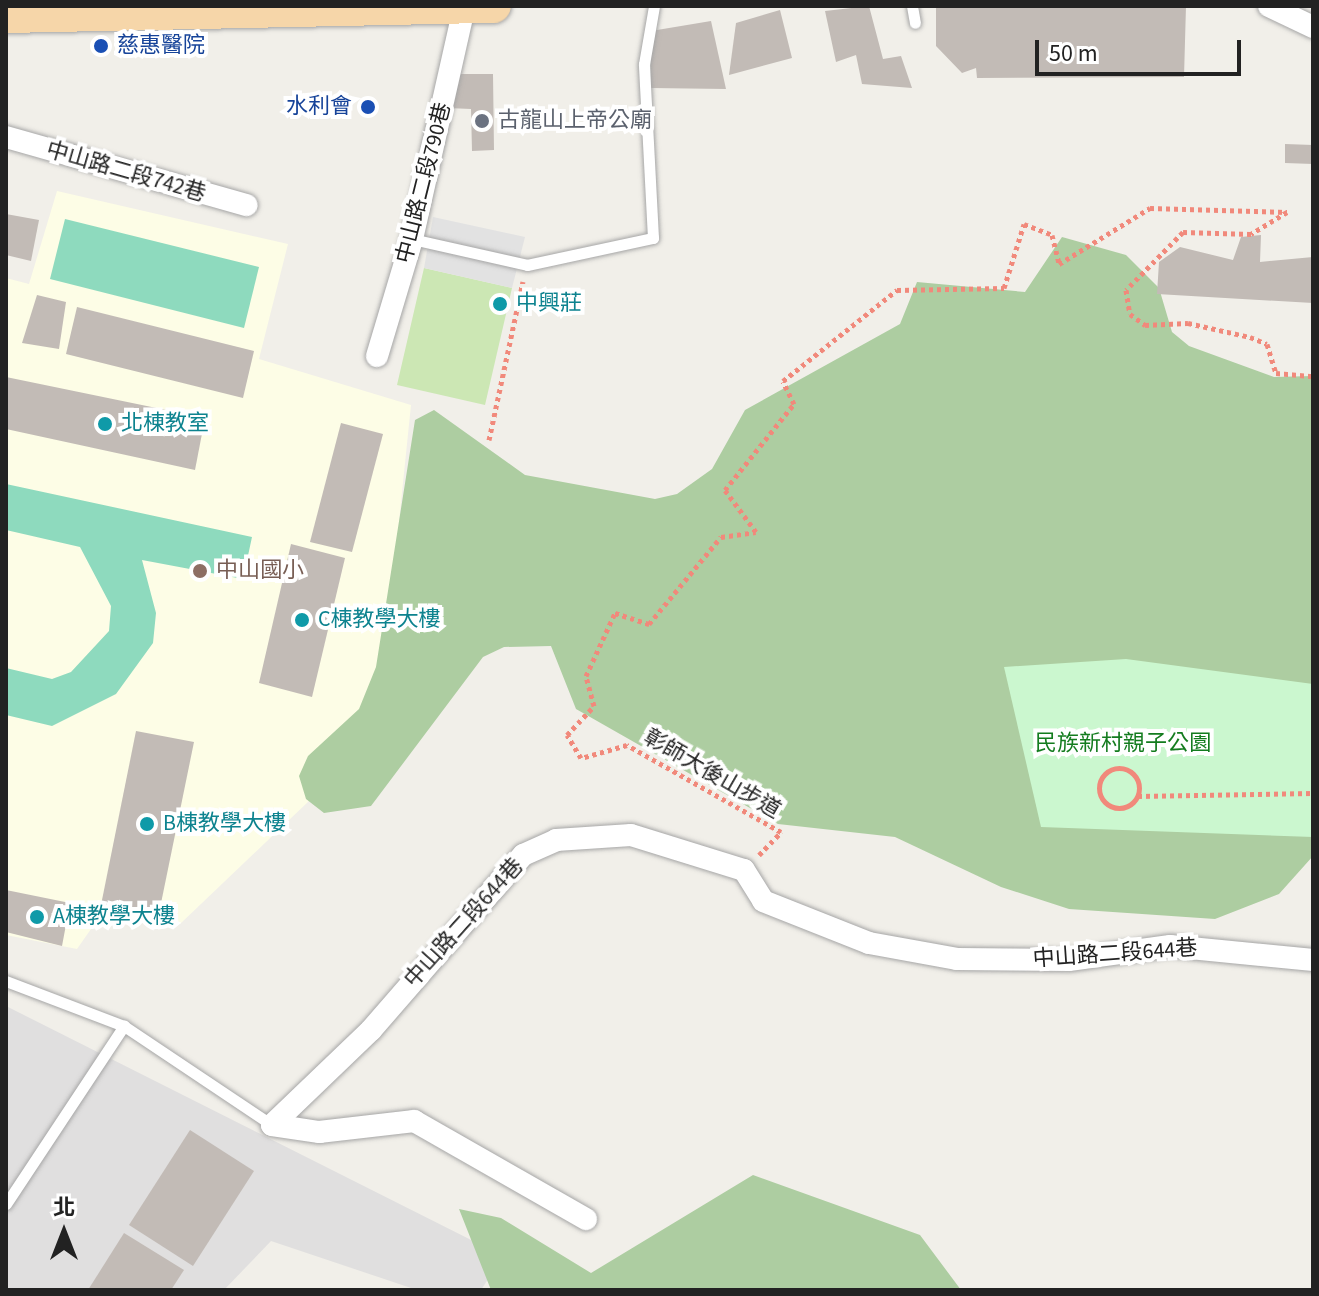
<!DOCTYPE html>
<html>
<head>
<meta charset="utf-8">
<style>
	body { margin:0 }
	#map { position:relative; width:1319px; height:1296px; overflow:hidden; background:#f1efe9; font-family:"Source Sans 3","Noto Sans TC",sans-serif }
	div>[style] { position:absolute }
	.residential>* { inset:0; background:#e0dfdf }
	.education>* { inset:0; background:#fdfde6 }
	.grass>* { inset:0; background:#cce7b4 }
	.forest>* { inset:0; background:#adcda1 }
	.park>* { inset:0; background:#cbf7cf }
	.pitch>* { inset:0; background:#8edabe }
	.parking>* { inset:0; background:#e2e2e2 }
	.building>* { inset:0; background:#c2bbb6 }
	.path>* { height:5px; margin-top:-2.5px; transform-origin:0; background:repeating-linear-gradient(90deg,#f1897b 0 4px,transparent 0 8px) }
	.path>.ring { margin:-2.5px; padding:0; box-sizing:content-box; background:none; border:5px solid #f1897b; border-radius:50% }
	.roads { filter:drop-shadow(0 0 2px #a6a6a6) drop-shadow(0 0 2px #a6a6a6) }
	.lane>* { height:11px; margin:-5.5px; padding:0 5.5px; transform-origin:5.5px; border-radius:5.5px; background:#fff }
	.street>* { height:22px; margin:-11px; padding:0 11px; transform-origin:11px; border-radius:11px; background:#fff }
	.primary>* { height:34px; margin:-17px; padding:0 17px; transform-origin:17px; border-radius:17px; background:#f6d6a9 }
	.dots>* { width:22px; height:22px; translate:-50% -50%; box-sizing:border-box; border:4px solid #fff; border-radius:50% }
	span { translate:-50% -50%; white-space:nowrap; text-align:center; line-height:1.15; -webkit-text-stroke:8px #fff; paint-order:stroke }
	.transit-label { font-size:22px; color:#164399 }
	.left { translate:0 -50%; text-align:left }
	.right { translate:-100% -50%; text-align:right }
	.worship-label { font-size:22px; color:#5b616d }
	.street-label { font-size:22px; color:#222 }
	.culture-label { font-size:22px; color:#0d838f }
	.education-label { font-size:22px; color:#785e54 }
	.park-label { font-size:22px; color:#147c1f }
	.frame { position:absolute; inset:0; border:8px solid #222; pointer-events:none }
	.north { position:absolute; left:24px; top:1192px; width:80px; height:80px; -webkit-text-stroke:6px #fff; paint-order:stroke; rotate:0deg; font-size:22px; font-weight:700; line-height:32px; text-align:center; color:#222 }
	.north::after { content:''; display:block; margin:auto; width:28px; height:36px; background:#222; clip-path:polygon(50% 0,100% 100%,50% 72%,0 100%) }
	.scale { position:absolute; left:1035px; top:40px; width:206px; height:36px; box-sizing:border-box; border:4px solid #222; border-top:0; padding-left:10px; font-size:24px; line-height:28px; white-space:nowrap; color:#222; -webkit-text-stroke:6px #fff; paint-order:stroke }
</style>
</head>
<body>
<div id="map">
	<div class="residential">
		<i style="clip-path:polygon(6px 1006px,503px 1256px,481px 1290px,417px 1290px,271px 1241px,224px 1290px,6px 1290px)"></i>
	</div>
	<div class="education">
		<i style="clip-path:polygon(57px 191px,288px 244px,259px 359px,411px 405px,377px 736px,180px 924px,98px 919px,77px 949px,6px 935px,6px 278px,29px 284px)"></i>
	</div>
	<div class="grass">
		<i style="clip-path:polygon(424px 268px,512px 288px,485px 405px,397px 385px)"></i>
	</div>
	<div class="forest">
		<i style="clip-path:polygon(1062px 237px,1126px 255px,1159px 288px,1172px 332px,1189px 346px,1274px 377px,1313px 376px,1313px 856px,1279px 894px,1215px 919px,1069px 909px,1001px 887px,895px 837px,778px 824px,576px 709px,551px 646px,504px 647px,483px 657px,371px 806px,324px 813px,306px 799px,299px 776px,308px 756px,359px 709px,376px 667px,415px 420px,434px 410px,525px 475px,655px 499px,677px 494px,712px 469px,745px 410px,900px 324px,917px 282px,1025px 292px)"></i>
		<i style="clip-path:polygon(753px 1175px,920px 1235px,961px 1290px,491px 1290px,459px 1209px,501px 1218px,591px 1273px)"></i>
	</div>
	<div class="park">
		<i style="clip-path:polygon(1126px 659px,1313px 684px,1313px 837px,1041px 827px,1004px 667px)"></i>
	</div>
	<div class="pitch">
		<i style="clip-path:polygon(65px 219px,259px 267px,244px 328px,50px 279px)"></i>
		<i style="clip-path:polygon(6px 484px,252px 537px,243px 579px,142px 560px,156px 613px,153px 643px,116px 694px,52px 726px,6px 715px,6px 668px,52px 679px,71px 672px,109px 631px,111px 606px,80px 547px,6px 530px)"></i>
	</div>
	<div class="parking">
		<i style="clip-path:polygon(433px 217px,525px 237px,512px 288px,424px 268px)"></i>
	</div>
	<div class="building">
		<i style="clip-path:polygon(869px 6px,883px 59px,901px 56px,912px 88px,862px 84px,856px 55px,836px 62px,825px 11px)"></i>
		<i style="clip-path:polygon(936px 6px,1186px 6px,1184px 77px,977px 78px,976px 68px,962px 73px,936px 46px)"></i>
		<i style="clip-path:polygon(780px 10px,792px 58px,729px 75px,736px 23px)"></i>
		<i style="clip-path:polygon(711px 21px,726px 89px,651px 88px,651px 31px)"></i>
		<i style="clip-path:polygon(459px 74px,493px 74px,494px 150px,472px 151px,471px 109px,448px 108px)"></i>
		<i style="clip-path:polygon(1285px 144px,1313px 145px,1313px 164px,1285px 163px)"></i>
		<i style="clip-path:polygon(6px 214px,39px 220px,31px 261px,6px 255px)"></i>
		<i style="clip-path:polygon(1261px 235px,1260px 262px,1313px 257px,1313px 303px,1157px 294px,1159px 262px,1180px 247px,1233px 260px,1241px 237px)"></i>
		<i style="clip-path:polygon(37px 295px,66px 302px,59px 349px,22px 343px)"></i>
		<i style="clip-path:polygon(77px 307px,254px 351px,243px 398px,66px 354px)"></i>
		<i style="clip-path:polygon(6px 377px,205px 418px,195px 470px,6px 429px)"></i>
		<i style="clip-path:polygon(341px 423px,383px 434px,352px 552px,310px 542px)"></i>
		<i style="clip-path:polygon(291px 544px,345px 558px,312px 697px,259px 683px)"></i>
		<i style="clip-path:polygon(136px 731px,194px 742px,159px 913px,101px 905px)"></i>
		<i style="clip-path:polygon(6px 890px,70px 903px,62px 946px,6px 932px)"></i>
		<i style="clip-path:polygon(190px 1130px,254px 1171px,193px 1266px,129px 1225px)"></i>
		<i style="clip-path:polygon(124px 1233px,184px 1270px,171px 1290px,88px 1290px)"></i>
	</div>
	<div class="path">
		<i style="left:489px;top:440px;width:162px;rotate:-77.9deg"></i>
		<i class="ring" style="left:1099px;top:768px;width:35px;height:35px"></i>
		<i style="left:1138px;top:796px;width:175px;rotate:-1deg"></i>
		<i style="left:759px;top:855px;width:32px;rotate:-46deg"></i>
		<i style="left:781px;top:832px;width:177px;rotate:-150.5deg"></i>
		<i style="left:627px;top:745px;width:48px;rotate:164.2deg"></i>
		<i style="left:581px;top:758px;width:27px;rotate:-121deg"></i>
		<i style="left:567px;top:735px;width:40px;rotate:-47deg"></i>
		<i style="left:594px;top:706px;width:31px;rotate:-105deg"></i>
		<i style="left:586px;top:676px;width:69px;rotate:-65.3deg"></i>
		<i style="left:615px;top:613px;width:36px;rotate:18deg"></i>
		<i style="left:649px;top:624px;width:113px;rotate:-50.4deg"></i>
		<i style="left:721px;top:537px;width:35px;rotate:-8deg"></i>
		<i style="left:756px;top:532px;width:52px;rotate:-126.4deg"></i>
		<i style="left:725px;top:490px;width:110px;rotate:-51.3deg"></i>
		<i style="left:794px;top:404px;width:25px;rotate:-116deg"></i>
		<i style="left:783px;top:381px;width:146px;rotate:-38.6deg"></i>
		<i style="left:897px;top:290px;width:107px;rotate:-1.1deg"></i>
		<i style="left:1004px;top:288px;width:67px;rotate:-72.6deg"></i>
		<i style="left:1024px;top:224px;width:30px;rotate:21deg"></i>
		<i style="left:1052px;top:235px;width:30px;rotate:76deg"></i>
		<i style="left:1059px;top:264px;width:107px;rotate:-31.6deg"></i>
		<i style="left:1150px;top:208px;width:137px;rotate:1.7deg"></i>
		<i style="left:1287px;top:212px;width:42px;rotate:148.6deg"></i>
		<i style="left:1251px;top:234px;width:68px;rotate:-178.3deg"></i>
		<i style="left:1183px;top:232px;width:81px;rotate:134.5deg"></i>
		<i style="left:1126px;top:290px;width:24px;rotate:81deg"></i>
		<i style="left:1130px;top:314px;width:19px;rotate:36deg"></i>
		<i style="left:1145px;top:325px;width:43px;rotate:-2.7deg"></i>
		<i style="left:1188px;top:323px;width:64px;rotate:12.7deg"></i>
		<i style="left:1250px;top:337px;width:18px;rotate:22deg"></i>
		<i style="left:1267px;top:344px;width:30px;rotate:73deg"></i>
		<i style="left:1276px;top:373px;width:37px;rotate:5deg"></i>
	</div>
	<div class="roads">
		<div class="lane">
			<i style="left:912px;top:6px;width:17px;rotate:80deg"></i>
			<i style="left:412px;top:239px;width:118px;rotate:12.7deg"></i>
			<i style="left:527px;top:265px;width:129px;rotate:-12.1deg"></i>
			<i style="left:653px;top:238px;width:174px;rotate:-93deg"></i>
			<i style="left:644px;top:64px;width:59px;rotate:-80.2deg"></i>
			<i style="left:6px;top:981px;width:126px;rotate:20.9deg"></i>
			<i style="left:124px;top:1026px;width:178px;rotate:33.8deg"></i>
			<i style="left:6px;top:1204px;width:214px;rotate:-56.5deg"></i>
		</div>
		<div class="street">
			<i style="left:1269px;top:6px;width:49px;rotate:25.5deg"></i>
			<i style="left:6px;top:137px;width:250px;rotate:15.8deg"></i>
			<i style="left:377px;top:356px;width:122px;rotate:-73.3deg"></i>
			<i style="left:412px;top:239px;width:236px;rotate:-77.3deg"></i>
			<i style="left:272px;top:1125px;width:137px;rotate:-43.8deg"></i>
			<i style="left:371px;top:1030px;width:232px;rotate:-49deg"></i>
			<i style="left:523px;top:855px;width:36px;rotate:-24deg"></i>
			<i style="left:556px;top:840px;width:75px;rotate:-3.8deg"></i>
			<i style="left:631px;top:835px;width:118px;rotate:17.2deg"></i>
			<i style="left:744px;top:870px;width:36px;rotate:58deg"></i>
			<i style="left:763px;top:901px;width:114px;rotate:21.6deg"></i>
			<i style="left:869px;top:943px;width:89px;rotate:10.3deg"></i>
			<i style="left:957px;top:959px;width:112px;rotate:0.5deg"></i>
			<i style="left:1069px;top:960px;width:102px;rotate:-7.9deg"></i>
			<i style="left:1170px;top:946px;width:144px;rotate:5.6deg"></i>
			<i style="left:272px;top:1125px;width:48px;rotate:8.5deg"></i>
			<i style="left:319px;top:1132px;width:96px;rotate:-6.6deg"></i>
			<i style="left:414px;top:1121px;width:198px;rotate:29.7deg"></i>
		</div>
		<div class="primary">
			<i style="left:6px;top:16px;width:488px;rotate:-1.2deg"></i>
		</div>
	</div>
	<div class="dots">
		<i style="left:101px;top:46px;background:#1a4fb4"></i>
		<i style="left:368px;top:107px;background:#1a4fb4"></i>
		<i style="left:482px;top:121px;background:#6b7280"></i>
		<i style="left:500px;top:304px;background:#0f9aa8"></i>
		<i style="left:105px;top:424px;background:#0f9aa8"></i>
		<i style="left:200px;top:571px;background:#8d6e63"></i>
		<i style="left:302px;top:620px;background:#0f9aa8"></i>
		<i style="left:147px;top:824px;background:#0f9aa8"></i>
		<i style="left:37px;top:917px;background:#0f9aa8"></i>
	</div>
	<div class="transit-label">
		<span class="left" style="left:117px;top:46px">慈惠醫院</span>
		<span class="right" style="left:352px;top:107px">水利會</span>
	</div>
	<div class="worship-label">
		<span class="left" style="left:498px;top:121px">古龍山上帝公廟</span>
	</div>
	<div class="street-label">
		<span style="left:126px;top:172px;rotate:16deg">中山路二段742巷</span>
		<span style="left:424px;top:183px;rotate:-76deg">中山路二段790巷</span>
		<span style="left:712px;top:774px;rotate:30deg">彰師大後山步道</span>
		<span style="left:464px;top:923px;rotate:-48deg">中山路二段644巷</span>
		<span style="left:1115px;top:954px;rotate:-4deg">中山路二段644巷</span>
	</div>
	<div class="culture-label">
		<span class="left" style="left:516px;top:304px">中興莊</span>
		<span class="left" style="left:121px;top:424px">北棟教室</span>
		<span class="left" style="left:318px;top:620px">C棟教學大樓</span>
		<span class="left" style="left:163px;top:824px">B棟教學大樓</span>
		<span class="left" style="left:53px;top:917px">A棟教學大樓</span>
	</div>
	<div class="education-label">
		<span class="left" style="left:216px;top:571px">中山國小</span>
	</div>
	<div class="park-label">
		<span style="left:1123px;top:744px">民族新村親子公園</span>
	</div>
	<div class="frame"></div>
	<div class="north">北</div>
	<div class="scale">50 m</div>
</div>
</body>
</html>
